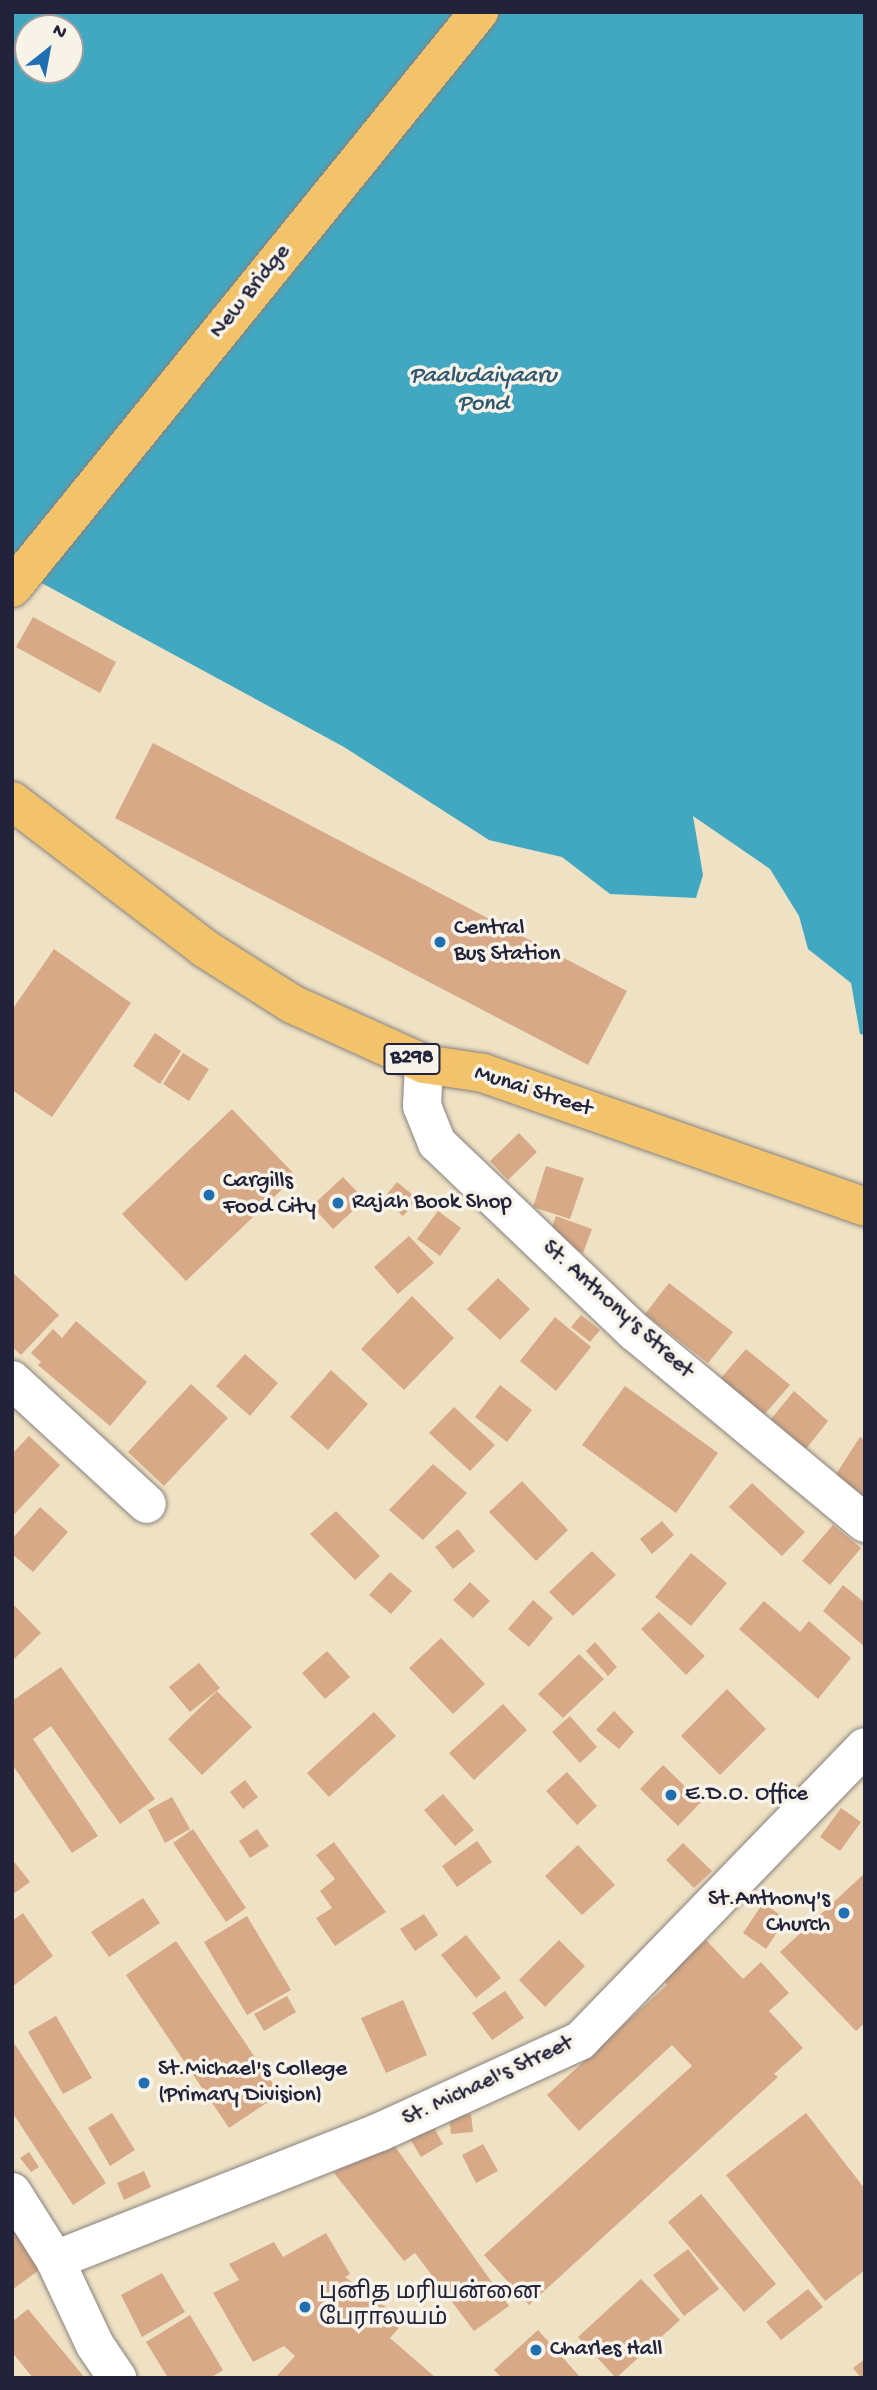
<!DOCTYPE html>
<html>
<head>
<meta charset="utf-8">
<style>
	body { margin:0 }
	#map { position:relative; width:877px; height:2390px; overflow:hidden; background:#efe1c3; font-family:"Gochi Hand","Noto Sans Tamil",sans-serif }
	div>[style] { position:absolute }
	.water>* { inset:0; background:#42a8c2 }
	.building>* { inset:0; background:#d8a986 }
	.roads { filter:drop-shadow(0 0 2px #88827f) drop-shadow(0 0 2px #88827f) }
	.minor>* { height:38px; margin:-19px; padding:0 19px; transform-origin:19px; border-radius:19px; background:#fff }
	.major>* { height:38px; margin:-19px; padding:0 19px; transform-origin:19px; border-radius:19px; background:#f2c36a }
	.dots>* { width:19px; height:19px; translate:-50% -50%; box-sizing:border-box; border:4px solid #f7f3e8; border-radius:50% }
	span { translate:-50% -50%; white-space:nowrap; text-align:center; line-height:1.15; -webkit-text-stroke:7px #f7f3e8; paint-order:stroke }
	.shield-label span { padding:2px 5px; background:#f7f3e8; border:2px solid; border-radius:5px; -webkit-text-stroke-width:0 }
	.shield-label { font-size:21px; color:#22223b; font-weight:700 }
	.street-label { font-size:23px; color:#22223b }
	.poi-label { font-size:23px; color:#22223b }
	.left { translate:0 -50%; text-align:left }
	.right { translate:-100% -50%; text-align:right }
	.water-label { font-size:24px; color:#2f5871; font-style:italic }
	.frame { position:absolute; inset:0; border:14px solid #22223b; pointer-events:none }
	.north { position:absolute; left:14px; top:14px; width:70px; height:70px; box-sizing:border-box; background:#f7f3e8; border:2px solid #a29fa3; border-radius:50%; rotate:31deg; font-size:19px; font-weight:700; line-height:28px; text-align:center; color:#22223b }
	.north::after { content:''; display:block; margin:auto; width:24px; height:32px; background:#1f6fb2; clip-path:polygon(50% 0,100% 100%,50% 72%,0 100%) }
</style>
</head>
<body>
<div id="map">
	<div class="water">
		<i style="clip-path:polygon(evenodd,12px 12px,865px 12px,865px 1035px,860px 1034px,851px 983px,808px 949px,799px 916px,770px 869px,693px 816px,703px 875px,696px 898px,610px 894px,562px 857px,489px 840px,344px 747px,25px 574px,12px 571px,12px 12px,28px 28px,70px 28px,70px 70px,28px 70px,28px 28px)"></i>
	</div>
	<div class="building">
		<i style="clip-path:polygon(33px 617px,116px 662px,100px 693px,16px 647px)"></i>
		<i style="clip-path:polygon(153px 743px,627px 991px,588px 1065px,115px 818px)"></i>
		<i style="clip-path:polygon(54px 949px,131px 1003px,52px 1117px,12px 1090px,12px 1010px)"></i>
		<i style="clip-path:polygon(155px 1033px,181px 1051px,160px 1084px,133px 1066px)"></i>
		<i style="clip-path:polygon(183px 1053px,209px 1069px,189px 1101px,163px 1084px)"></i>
		<i style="clip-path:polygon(232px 1109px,296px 1176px,186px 1281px,122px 1214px)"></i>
		<i style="clip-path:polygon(519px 1133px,537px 1152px,508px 1180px,490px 1161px)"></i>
		<i style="clip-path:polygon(546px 1166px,584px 1178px,570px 1219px,533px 1207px)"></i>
		<i style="clip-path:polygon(343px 1177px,365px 1200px,333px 1229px,312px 1206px)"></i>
		<i style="clip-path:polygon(397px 1182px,418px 1199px,403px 1216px,383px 1199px)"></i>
		<i style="clip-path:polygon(438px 1211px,461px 1228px,440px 1256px,417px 1239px)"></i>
		<i style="clip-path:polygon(556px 1216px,592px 1229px,583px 1253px,547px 1240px)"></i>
		<i style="clip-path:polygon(409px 1236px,434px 1263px,398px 1294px,374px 1267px)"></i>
		<i style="clip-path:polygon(12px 1272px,59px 1315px,21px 1355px,12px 1347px)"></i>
		<i style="clip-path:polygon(498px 1278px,530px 1309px,500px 1340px,467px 1309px)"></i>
		<i style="clip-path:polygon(669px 1283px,733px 1332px,708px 1363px,645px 1314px)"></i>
		<i style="clip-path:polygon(412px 1296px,454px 1338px,404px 1390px,361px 1349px)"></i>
		<i style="clip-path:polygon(581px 1315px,600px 1330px,590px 1342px,571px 1327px)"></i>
		<i style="clip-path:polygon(555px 1317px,591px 1347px,556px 1391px,520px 1361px)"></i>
		<i style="clip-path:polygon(76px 1321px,147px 1382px,110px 1426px,38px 1365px,41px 1362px,31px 1353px,53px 1329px,62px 1338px)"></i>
		<i style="clip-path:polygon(746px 1349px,790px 1385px,763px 1416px,720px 1379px)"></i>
		<i style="clip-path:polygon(245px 1354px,278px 1383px,250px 1416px,216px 1386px)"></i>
		<i style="clip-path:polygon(331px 1370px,368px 1404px,328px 1450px,290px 1417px)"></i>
		<i style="clip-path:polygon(191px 1384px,228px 1418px,164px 1486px,128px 1452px)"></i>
		<i style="clip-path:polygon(500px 1385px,532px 1410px,507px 1442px,475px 1417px)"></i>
		<i style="clip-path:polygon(625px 1386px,718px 1453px,676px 1513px,582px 1445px)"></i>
		<i style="clip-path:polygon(794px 1391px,828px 1421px,806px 1449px,771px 1419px)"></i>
		<i style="clip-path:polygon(454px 1407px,495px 1445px,470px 1471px,429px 1433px)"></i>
		<i style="clip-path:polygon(29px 1436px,60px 1465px,12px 1517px,12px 1454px)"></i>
		<i style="clip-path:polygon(860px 1437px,865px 1441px,865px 1506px,831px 1482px)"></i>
		<i style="clip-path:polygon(433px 1464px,467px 1493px,423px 1540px,389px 1510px)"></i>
		<i style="clip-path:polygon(522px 1481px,568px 1530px,536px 1561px,489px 1512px)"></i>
		<i style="clip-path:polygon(752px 1483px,805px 1532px,782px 1556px,729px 1507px)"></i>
		<i style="clip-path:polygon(40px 1507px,68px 1532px,33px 1572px,12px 1554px,12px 1539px)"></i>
		<i style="clip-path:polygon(336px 1511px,380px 1556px,355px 1580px,310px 1534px)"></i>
		<i style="clip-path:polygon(662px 1521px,674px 1535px,652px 1554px,640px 1539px)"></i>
		<i style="clip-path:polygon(833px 1525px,861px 1548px,830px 1585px,802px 1561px)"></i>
		<i style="clip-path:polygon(458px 1529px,475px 1551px,453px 1569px,435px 1547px)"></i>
		<i style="clip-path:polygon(592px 1551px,616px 1575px,573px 1616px,549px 1592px)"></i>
		<i style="clip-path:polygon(691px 1553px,727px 1583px,691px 1626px,655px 1597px)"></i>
		<i style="clip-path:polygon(390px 1572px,412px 1591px,391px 1614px,369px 1595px)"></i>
		<i style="clip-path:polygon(470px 1582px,490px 1601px,473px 1618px,453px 1600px)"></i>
		<i style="clip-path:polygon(843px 1585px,865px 1603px,865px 1647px,823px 1611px)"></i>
		<i style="clip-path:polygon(533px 1600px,553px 1618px,529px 1647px,508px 1629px)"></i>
		<i style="clip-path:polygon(764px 1601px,800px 1632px,809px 1621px,851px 1658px,818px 1699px,739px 1629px)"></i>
		<i style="clip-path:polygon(12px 1603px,41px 1633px,12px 1661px)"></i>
		<i style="clip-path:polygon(659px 1612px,705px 1656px,686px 1675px,641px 1629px)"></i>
		<i style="clip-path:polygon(441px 1638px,485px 1684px,453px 1714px,409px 1668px)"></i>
		<i style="clip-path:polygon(595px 1642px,617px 1667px,608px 1676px,586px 1651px)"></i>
		<i style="clip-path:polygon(327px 1651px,350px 1677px,325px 1699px,302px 1673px)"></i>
		<i style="clip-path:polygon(579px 1654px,604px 1679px,563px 1718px,538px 1694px)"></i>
		<i style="clip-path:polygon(199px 1663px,220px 1688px,190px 1712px,169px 1687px)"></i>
		<i style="clip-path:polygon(61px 1667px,155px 1799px,120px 1824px,51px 1726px,33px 1739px,98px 1836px,72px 1853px,12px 1764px,12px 1701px)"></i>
		<i style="clip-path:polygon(727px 1689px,766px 1729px,720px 1775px,681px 1736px)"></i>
		<i style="clip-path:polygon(217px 1691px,252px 1727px,202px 1775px,168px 1739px)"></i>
		<i style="clip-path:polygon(503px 1704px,527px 1730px,474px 1780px,449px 1753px)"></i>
		<i style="clip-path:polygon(614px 1711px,634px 1732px,619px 1749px,596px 1730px)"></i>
		<i style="clip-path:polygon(374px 1712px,396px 1736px,329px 1797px,307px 1773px)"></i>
		<i style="clip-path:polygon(570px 1716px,597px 1747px,580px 1763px,552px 1732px)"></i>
		<i style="clip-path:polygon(663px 1765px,701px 1802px,678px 1826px,640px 1789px)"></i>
		<i style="clip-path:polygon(567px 1772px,597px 1806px,577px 1825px,546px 1791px)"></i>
		<i style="clip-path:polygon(245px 1780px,258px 1797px,243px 1809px,230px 1792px)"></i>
		<i style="clip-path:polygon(443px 1794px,474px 1830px,455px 1846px,424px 1810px)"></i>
		<i style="clip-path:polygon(172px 1797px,190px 1829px,165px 1843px,148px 1810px)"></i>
		<i style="clip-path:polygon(841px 1808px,861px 1822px,840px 1851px,820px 1837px)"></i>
		<i style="clip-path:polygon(193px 1829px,246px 1908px,226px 1922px,173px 1843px)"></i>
		<i style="clip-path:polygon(257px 1829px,269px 1846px,250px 1858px,239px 1841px)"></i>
		<i style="clip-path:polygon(477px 1841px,492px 1862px,457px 1887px,442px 1866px)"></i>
		<i style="clip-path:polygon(334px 1842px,386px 1912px,335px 1946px,316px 1918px,332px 1908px,320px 1891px,335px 1879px,316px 1855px)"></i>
		<i style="clip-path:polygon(683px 1843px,712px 1871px,694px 1888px,666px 1860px)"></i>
		<i style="clip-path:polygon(578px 1845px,615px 1885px,582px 1915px,545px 1876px)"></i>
		<i style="clip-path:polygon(12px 1859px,30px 1882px,12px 1895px)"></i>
		<i style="clip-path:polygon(865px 1873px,865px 2023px,856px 2031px,780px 1952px)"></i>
		<i style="clip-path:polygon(143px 1898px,160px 1923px,109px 1957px,91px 1932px)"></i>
		<i style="clip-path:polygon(763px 1903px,786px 1919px,766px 1949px,743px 1933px)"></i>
		<i style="clip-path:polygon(23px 1913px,53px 1956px,12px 1987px,12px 1921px)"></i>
		<i style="clip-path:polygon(424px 1914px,438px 1935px,415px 1951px,400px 1929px)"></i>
		<i style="clip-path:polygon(247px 1916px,291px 1990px,247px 2015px,204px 1942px)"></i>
		<i style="clip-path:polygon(466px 1935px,501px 1978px,476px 1998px,441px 1955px)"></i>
		<i style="clip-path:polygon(559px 1940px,585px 1966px,545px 2007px,519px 1980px)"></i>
		<i style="clip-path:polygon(706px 1940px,743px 1979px,761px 1962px,789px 1993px,769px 2011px,803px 2048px,774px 2074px,778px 2077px,529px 2305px,484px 2255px,692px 2066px,672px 2045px,579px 2131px,547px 2095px,667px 1985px,663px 1980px)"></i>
		<i style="clip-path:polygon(176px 1941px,280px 2094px,229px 2128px,126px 1975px)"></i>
		<i style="clip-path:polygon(505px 1991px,524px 2018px,492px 2040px,472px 2013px)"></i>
		<i style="clip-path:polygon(287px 1996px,296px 2012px,264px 2031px,254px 2014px)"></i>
		<i style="clip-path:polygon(403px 2000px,427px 2055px,386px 2073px,361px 2018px)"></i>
		<i style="clip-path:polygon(56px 2016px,92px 2078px,63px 2094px,28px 2032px)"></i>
		<i style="clip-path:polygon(12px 2040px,106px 2183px,73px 2205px,12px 2112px)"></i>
		<i style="clip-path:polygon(112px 2113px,135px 2150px,110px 2166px,88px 2128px)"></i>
		<i style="clip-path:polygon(806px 2113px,865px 2189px,865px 2270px,825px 2301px,726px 2175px)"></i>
		<i style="clip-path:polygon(471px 2114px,473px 2132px,451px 2134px,449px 2117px)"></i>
		<i style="clip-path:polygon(433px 2126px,443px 2144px,421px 2157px,410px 2139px)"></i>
		<i style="clip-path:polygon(386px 2134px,509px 2306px,474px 2331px,415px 2253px,404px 2261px,334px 2173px)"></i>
		<i style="clip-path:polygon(483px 2144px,498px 2171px,476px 2183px,462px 2155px)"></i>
		<i style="clip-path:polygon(29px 2152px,39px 2167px,31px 2172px,20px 2158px)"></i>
		<i style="clip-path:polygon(144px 2171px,151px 2187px,124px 2200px,117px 2183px)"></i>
		<i style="clip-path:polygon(701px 2194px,776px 2284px,744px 2312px,668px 2222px)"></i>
		<i style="clip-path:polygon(12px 2225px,43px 2267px,12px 2290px)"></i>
		<i style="clip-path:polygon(326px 2233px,350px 2274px,345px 2277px,405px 2321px,390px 2338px,436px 2378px,275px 2378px,295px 2356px,284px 2346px,253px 2362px,213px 2293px,239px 2280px,229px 2264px,274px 2242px,283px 2257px)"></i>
		<i style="clip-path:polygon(688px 2249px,719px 2289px,684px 2316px,653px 2275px)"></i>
		<i style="clip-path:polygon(162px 2273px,185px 2312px,142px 2337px,121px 2295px)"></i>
		<i style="clip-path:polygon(641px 2279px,680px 2320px,616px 2378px,578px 2337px)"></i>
		<i style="clip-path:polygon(808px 2289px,823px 2307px,781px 2340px,766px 2322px)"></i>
		<i style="clip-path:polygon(28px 2309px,85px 2378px,33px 2378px,12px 2352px,12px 2322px)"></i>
		<i style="clip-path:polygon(190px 2315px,223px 2370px,210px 2378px,168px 2378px,146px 2342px)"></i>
		<i style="clip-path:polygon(538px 2330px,581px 2378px,502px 2378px,494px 2370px)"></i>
		<i style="clip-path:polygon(865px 2359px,865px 2378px,861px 2378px,853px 2368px)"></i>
	</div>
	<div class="roads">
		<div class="minor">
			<i style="left:424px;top:1064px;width:42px;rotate:92.7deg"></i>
			<i style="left:422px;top:1106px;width:40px;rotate:68deg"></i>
			<i style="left:437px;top:1143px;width:274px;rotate:43.7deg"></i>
			<i style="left:635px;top:1332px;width:299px;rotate:39.7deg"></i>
			<i style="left:12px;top:1380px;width:183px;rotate:42.6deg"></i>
			<i style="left:12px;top:2192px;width:80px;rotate:57.7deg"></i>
			<i style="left:55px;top:2260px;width:94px;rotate:64.8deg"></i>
			<i style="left:95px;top:2345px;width:40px;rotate:56deg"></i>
			<i style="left:55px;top:2260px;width:349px;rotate:-21.5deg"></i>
			<i style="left:380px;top:2132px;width:220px;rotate:-24.5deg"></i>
			<i style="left:580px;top:2041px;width:409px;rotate:-45.9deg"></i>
		</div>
		<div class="major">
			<i style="left:12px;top:588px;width:742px;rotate:-50.97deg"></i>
			<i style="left:12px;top:801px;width:242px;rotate:37.4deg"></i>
			<i style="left:204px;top:948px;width:104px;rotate:32.5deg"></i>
			<i style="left:292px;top:1004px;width:145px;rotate:24.4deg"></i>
			<i style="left:424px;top:1064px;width:60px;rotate:8.7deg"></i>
			<i style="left:483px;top:1073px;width:405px;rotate:19.3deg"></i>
		</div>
	</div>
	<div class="dots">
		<i style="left:440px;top:942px;background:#1f6fb2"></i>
		<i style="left:209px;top:1195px;background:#1f6fb2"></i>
		<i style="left:338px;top:1203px;background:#1f6fb2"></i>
		<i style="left:671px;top:1795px;background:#1f6fb2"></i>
		<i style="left:844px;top:1913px;background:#1f6fb2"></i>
		<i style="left:144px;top:2083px;background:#1f6fb2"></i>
		<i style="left:305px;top:2307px;background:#1f6fb2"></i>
		<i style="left:536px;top:2350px;background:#1f6fb2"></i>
	</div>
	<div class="shield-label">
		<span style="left:412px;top:1059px">B298</span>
	</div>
	<div class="street-label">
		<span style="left:251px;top:292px;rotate:-51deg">New Bridge</span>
		<span style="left:533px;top:1092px;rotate:18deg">Munai Street</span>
		<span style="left:617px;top:1310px;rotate:42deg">St. Anthony's Street</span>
		<span style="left:488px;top:2082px;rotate:-25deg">St. Michael's Street</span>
	</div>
	<div class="poi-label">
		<span class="left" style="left:454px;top:942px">Central<br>Bus Station</span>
		<span class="left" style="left:223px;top:1195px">Cargills<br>Food City</span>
		<span class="left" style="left:352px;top:1203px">Rajah Book Shop</span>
		<span class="left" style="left:685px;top:1795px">E.D.O. Office</span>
		<span class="right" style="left:830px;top:1913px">St.Anthony's<br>Church</span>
		<span class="left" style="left:158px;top:2083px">St.Michael's College<br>(Primary Division)</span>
		<span class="left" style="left:319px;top:2307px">புனித மரியன்னை<br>பேராலயம்</span>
		<span class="left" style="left:550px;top:2350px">Charles Hall</span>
	</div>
	<div class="water-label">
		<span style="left:483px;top:391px">Paaludaiyaaru<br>Pond</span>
	</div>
	<div class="frame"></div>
	<div class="north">N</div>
</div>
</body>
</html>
